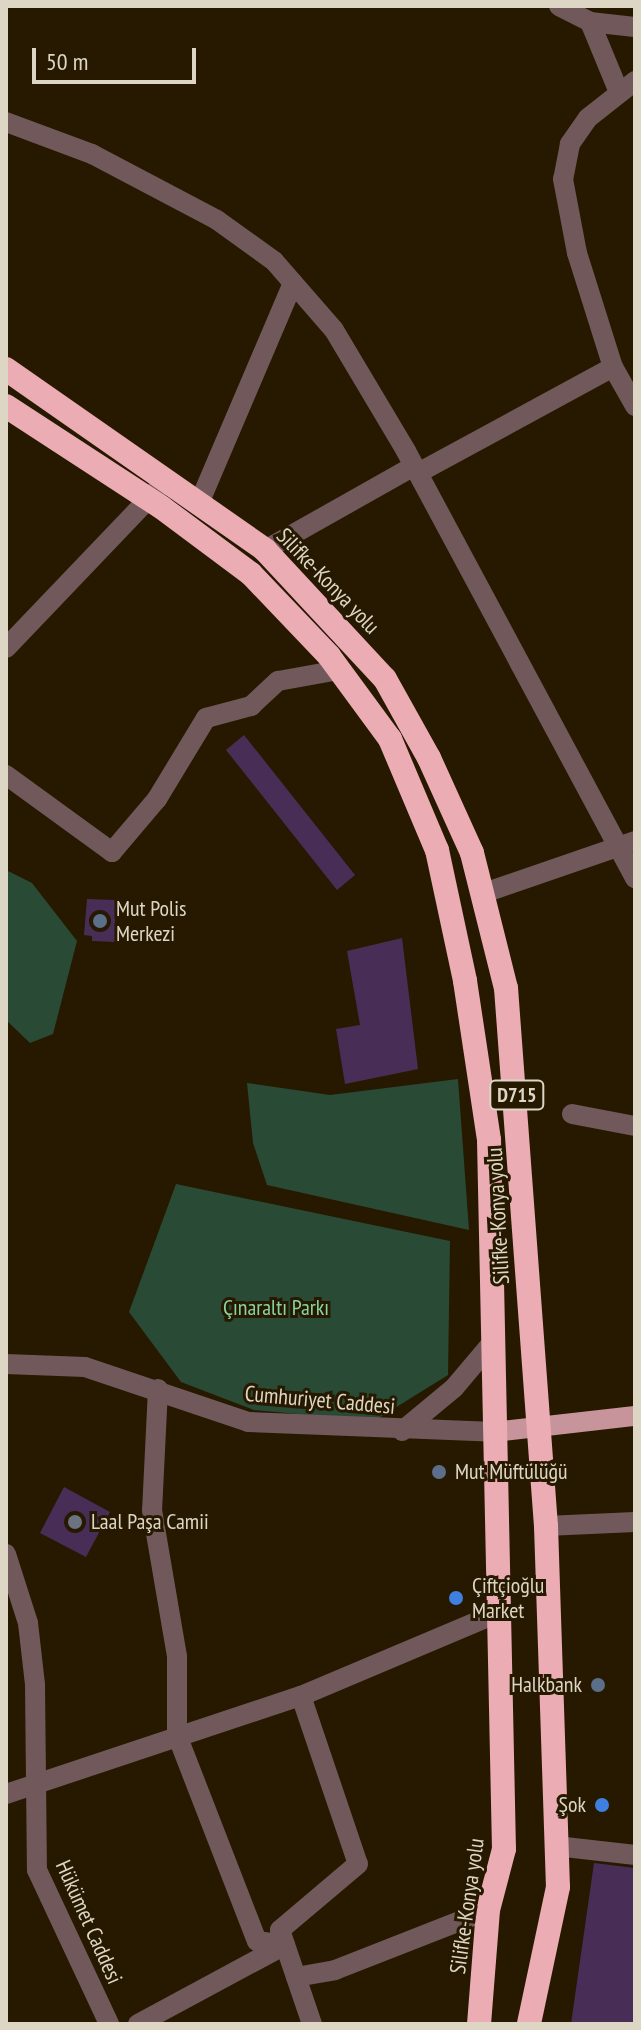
<!DOCTYPE html>
<html>
<head>
<meta charset="utf-8">
<style>
	body { margin:0 }
	#map { position:relative; width:641px; height:2030px; overflow:hidden; background:#261900; font-family:"PT Sans Narrow",sans-serif }
	div>[style] { position:absolute }
	.green>* { inset:0; background:#294a35 }
	.building>* { inset:0; background:#482e56 }
	.minor>* { height:20px; margin:-10px; padding:0 10px; transform-origin:10px; border-radius:10px; background:#71585b }
	.major>* { height:20px; margin:-10px; padding:0 10px; transform-origin:10px; border-radius:10px; background:#c8949b }
	.highway>* { height:24px; margin:-12px; padding:0 12px; transform-origin:12px; border-radius:12px; background:#ebacb4 }
	.dots>* { width:22px; height:22px; translate:-50% -50%; box-sizing:border-box; border:4px solid #261900; border-radius:50% }
	span { translate:-50% -50%; white-space:nowrap; text-align:center; line-height:1.15; -webkit-text-stroke:6px #261900; paint-order:stroke }
	.shield-label span { padding:2px 6px; background:#261900; border:2px solid; border-radius:6px; -webkit-text-stroke-width:0 }
	.shield-label { font-size:20px; color:#ded6c5; font-weight:700 }
	.street-label { font-size:22px; color:#ded6c5 }
	.poi-label { font-size:22px; color:#ded6c5 }
	.left { translate:0 -50%; text-align:left }
	.right { translate:-100% -50%; text-align:right }
	.park-label { font-size:22px; color:#86d4a3 }
	.frame { position:absolute; inset:0; border:8px solid #ded6c5; pointer-events:none }
	.scale { position:absolute; left:32px; top:48px; width:164px; height:36px; box-sizing:border-box; border:4px solid #ded6c5; border-top:0; padding-left:10px; font-size:24px; line-height:28px; white-space:nowrap; color:#ded6c5; -webkit-text-stroke:6px #261900; paint-order:stroke }
</style>
</head>
<body>
<div id="map">
	<div class="green">
		<i style="clip-path:polygon(6px 870px,32px 883px,77px 941px,53px 1034px,30px 1043px,6px 1020px)"></i>
		<i style="clip-path:polygon(458px 1079px,469px 1230px,267px 1185px,253px 1143px,247px 1083px,330px 1095px)"></i>
		<i style="clip-path:polygon(176px 1184px,450px 1241px,448px 1375px,374px 1421px,254px 1410px,181px 1382px,129px 1312px)"></i>
	</div>
	<div class="building">
		<i style="clip-path:polygon(244px 735px,355px 875px,337px 890px,226px 750px)"></i>
		<i style="clip-path:polygon(87px 899px,115px 900px,115px 942px,92px 941px,92px 936px,84px 935px)"></i>
		<i style="clip-path:polygon(402px 938px,418px 1069px,345px 1084px,336px 1029px,360px 1025px,347px 951px)"></i>
		<i style="clip-path:polygon(64px 1487px,110px 1512px,86px 1557px,40px 1533px)"></i>
		<i style="clip-path:polygon(594px 1863px,635px 1868px,635px 2024px,571px 2024px)"></i>
	</div>
	<div class="minor">
		<i style="left:559px;top:6px;width:35px;rotate:27deg"></i>
		<i style="left:590px;top:22px;width:45px;rotate:6.3deg"></i>
		<i style="left:590px;top:22px;width:74px;rotate:67.6deg"></i>
		<i style="left:635px;top:81px;width:60px;rotate:141.8deg"></i>
		<i style="left:588px;top:118px;width:32px;rotate:125deg"></i>
		<i style="left:570px;top:144px;width:36px;rotate:101deg"></i>
		<i style="left:563px;top:179px;width:75px;rotate:79.3deg"></i>
		<i style="left:577px;top:253px;width:120px;rotate:72.5deg"></i>
		<i style="left:613px;top:367px;width:45px;rotate:60.6deg"></i>
		<i style="left:6px;top:122px;width:92px;rotate:20.4deg"></i>
		<i style="left:92px;top:154px;width:141px;rotate:27.8deg"></i>
		<i style="left:217px;top:220px;width:70px;rotate:35.7deg"></i>
		<i style="left:274px;top:261px;width:91px;rotate:49deg"></i>
		<i style="left:334px;top:330px;width:141px;rotate:59.2deg"></i>
		<i style="left:406px;top:451px;width:485px;rotate:61.8deg"></i>
		<i style="left:418px;top:473px;width:222px;rotate:-28.5deg"></i>
		<i style="left:200px;top:501px;width:237px;rotate:-66.9deg"></i>
		<i style="left:265px;top:550px;width:171px;rotate:-29.4deg"></i>
		<i style="left:6px;top:648px;width:220px;rotate:-46.3deg"></i>
		<i style="left:6px;top:775px;width:131px;rotate:36deg"></i>
		<i style="left:112px;top:852px;width:70px;rotate:-49.7deg"></i>
		<i style="left:157px;top:799px;width:95px;rotate:-58.8deg"></i>
		<i style="left:206px;top:718px;width:47px;rotate:-14.9deg"></i>
		<i style="left:251px;top:706px;width:37px;rotate:-43deg"></i>
		<i style="left:278px;top:681px;width:62px;rotate:-10.2deg"></i>
		<i style="left:484px;top:893px;width:160px;rotate:-19deg"></i>
		<i style="left:572px;top:1114px;width:64px;rotate:10.8deg"></i>
		<i style="left:6px;top:1364px;width:79px;rotate:2.2deg"></i>
		<i style="left:85px;top:1367px;width:172px;rotate:18.6deg"></i>
		<i style="left:248px;top:1422px;width:246px;rotate:2.3deg"></i>
		<i style="left:158px;top:1389px;width:121px;rotate:92.8deg"></i>
		<i style="left:152px;top:1510px;width:148px;rotate:80.3deg"></i>
		<i style="left:177px;top:1656px;width:79px;rotate:90deg"></i>
		<i style="left:177px;top:1735px;width:221px;rotate:68.8deg"></i>
		<i style="left:257px;top:1941px;width:28px;rotate:8deg"></i>
		<i style="left:402px;top:1431px;width:67px;rotate:-39.6deg"></i>
		<i style="left:454px;top:1388px;width:57px;rotate:-49.9deg"></i>
		<i style="left:546px;top:1526px;width:89px;rotate:-2.6deg"></i>
		<i style="left:6px;top:1554px;width:72px;rotate:72.3deg"></i>
		<i style="left:28px;top:1623px;width:61px;rotate:83.5deg"></i>
		<i style="left:35px;top:1684px;width:186px;rotate:89.4deg"></i>
		<i style="left:37px;top:1870px;width:170px;rotate:64.9deg"></i>
		<i style="left:301px;top:1696px;width:177px;rotate:71.3deg"></i>
		<i style="left:358px;top:1864px;width:102px;rotate:139.8deg"></i>
		<i style="left:280px;top:1930px;width:99px;rotate:71.2deg"></i>
		<i style="left:6px;top:1794px;width:311px;rotate:-18.4deg"></i>
		<i style="left:301px;top:1696px;width:216px;rotate:-22.9deg"></i>
		<i style="left:556px;top:1846px;width:80px;rotate:6.5deg"></i>
		<i style="left:296px;top:1977px;width:40px;rotate:-10deg"></i>
		<i style="left:335px;top:1970px;width:164px;rotate:-21.4deg"></i>
		<i style="left:138px;top:2024px;width:167px;rotate:-28.3deg"></i>
	</div>
	<div class="major">
		<i style="left:494px;top:1432px;width:142px;rotate:-6.5deg"></i>
	</div>
	<div class="highway">
		<i style="left:6px;top:369px;width:316px;rotate:34.9deg"></i>
		<i style="left:265px;top:550px;width:176px;rotate:47.1deg"></i>
		<i style="left:385px;top:679px;width:90px;rotate:60.9deg"></i>
		<i style="left:429px;top:758px;width:104px;rotate:65.6deg"></i>
		<i style="left:472px;top:853px;width:139px;rotate:75.9deg"></i>
		<i style="left:506px;top:988px;width:539px;rotate:85.75deg"></i>
		<i style="left:546px;top:1526px;width:361px;rotate:88.1deg"></i>
		<i style="left:558px;top:1887px;width:140px;rotate:102deg"></i>
		<i style="left:6px;top:406px;width:185px;rotate:33.1deg"></i>
		<i style="left:161px;top:507px;width:112px;rotate:36.7deg"></i>
		<i style="left:251px;top:574px;width:113px;rotate:46.4deg"></i>
		<i style="left:329px;top:656px;width:103px;rotate:53.7deg"></i>
		<i style="left:390px;top:739px;width:121px;rotate:67.1deg"></i>
		<i style="left:437px;top:850px;width:134px;rotate:77.9deg"></i>
		<i style="left:465px;top:981px;width:161px;rotate:81.4deg"></i>
		<i style="left:489px;top:1140px;width:709px;rotate:88.79deg"></i>
		<i style="left:504px;top:1849px;width:63px;rotate:104.7deg"></i>
		<i style="left:488px;top:1910px;width:114px;rotate:94.5deg"></i>
	</div>
	<div class="dots">
		<i style="left:100px;top:921px;background:#5c6f8a"></i>
		<i style="left:439px;top:1472px;background:#5c6f8a"></i>
		<i style="left:75px;top:1522px;background:#6b7280"></i>
		<i style="left:456px;top:1598px;background:#3f7fe0"></i>
		<i style="left:598px;top:1685px;background:#5c6f8a"></i>
		<i style="left:602px;top:1805px;background:#3f7fe0"></i>
	</div>
	<div class="shield-label">
		<span style="left:517px;top:1095px">D715</span>
	</div>
	<div class="street-label">
		<span style="left:328px;top:581px;rotate:46deg">Silifke-Konya yolu</span>
		<span style="left:498px;top:1216px;rotate:-93deg">Silifke-Konya yolu</span>
		<span style="left:320px;top:1400px;rotate:5deg">Cumhuriyet Caddesi</span>
		<span style="left:467px;top:1906px;rotate:-82deg">Silifke-Konya yolu</span>
		<span style="left:89px;top:1922px;rotate:66deg">Hükümet Caddesi</span>
	</div>
	<div class="poi-label">
		<span class="left" style="left:116px;top:921px">Mut Polis<br>Merkezi</span>
		<span class="left" style="left:455px;top:1472px">Mut Müftülüğü</span>
		<span class="left" style="left:91px;top:1522px">Laal Paşa Camii</span>
		<span class="left" style="left:472px;top:1598px">Çiftçioğlu<br>Market</span>
		<span class="right" style="left:582px;top:1685px">Halkbank</span>
		<span class="right" style="left:586px;top:1805px">Şok</span>
	</div>
	<div class="park-label">
		<span style="left:276px;top:1308px">Çınaraltı Parkı</span>
	</div>
	<div class="frame"></div>
	<div class="scale">50 m</div>
</div>
</body>
</html>
